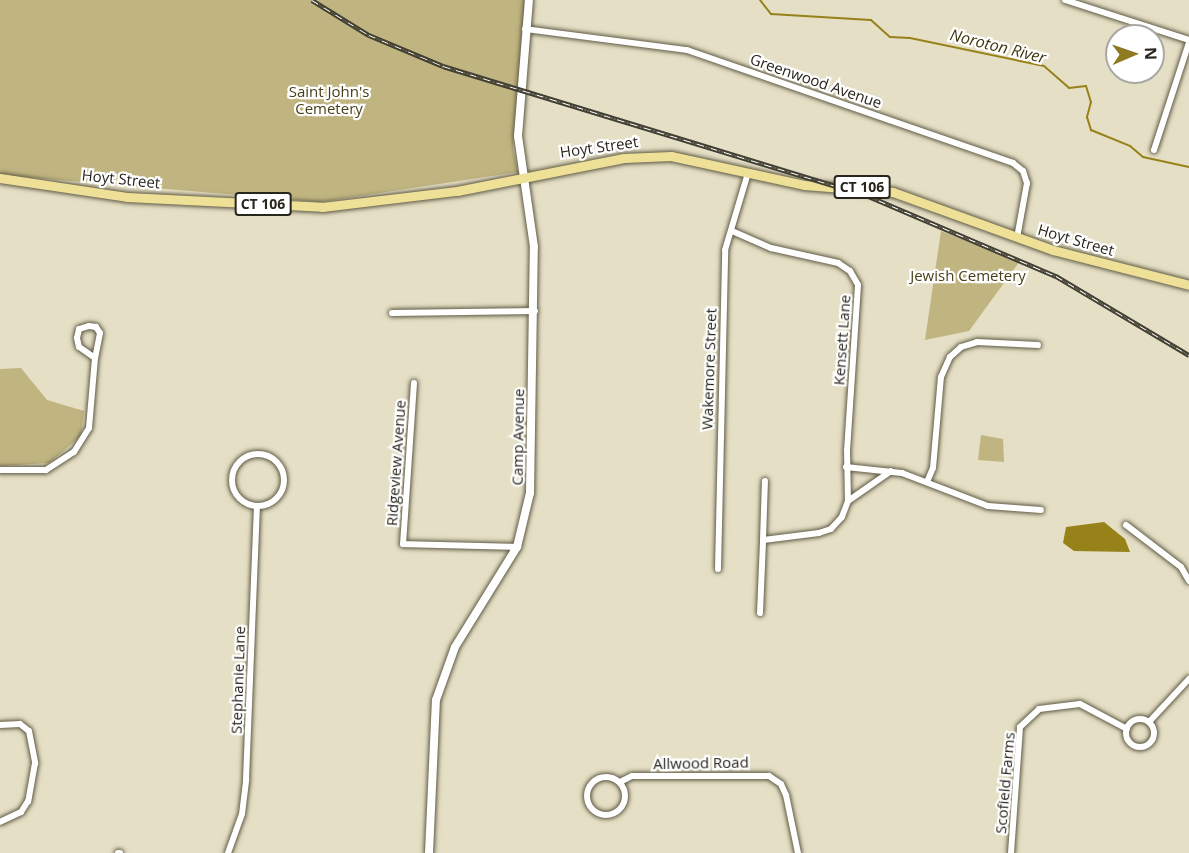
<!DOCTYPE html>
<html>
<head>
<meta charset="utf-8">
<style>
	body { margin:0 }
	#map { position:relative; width:1189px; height:853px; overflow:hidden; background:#e5dfc5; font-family:"Open Sans",sans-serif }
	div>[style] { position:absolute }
	.green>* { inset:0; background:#c0b580 }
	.water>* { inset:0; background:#968219 }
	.stream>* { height:2px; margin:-1px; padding:0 1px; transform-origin:1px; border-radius:1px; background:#968219 }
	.roads { filter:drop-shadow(0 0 2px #605b45) drop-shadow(0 0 2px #605b45) }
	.street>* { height:6px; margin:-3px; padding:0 3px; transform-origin:3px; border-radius:3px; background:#fff }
	.street>.ring { margin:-3px; padding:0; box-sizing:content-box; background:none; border:6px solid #fff; border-radius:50% }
	.secondary>* { height:8px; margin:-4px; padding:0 4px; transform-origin:4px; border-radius:4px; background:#fff }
	.primary>* { height:9px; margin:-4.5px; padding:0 4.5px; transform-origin:4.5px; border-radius:4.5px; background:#efe098 }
	.rail>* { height:4.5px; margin-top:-2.25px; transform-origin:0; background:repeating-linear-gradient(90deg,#fff 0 7px,#413f33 0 14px); box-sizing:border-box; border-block:2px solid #413f33 }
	span { translate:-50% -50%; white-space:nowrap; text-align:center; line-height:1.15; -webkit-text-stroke:4.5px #fff; paint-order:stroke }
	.shield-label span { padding:2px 4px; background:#fff; border:2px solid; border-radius:4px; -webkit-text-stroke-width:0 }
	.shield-label { font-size:14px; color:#27251c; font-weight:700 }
	.street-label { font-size:15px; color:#27251c }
	.park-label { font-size:15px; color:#483f17 }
	.water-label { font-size:16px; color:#40370e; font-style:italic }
	.north { position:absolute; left:1105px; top:24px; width:60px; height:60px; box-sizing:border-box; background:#fff; border:2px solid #a9a8a4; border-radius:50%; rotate:88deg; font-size:16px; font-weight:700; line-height:24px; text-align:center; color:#27251c }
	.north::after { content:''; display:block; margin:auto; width:21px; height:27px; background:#8e7b21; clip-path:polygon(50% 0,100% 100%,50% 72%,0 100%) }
</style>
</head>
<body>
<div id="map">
	<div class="green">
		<i style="clip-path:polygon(0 0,525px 0,513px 148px,518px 172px,320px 202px,0 175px)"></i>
		<i style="clip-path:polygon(941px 231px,1020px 261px,969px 331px,925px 340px)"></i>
		<i style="clip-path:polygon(21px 368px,47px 400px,84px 411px,81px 436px,49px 463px,0 466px,0 369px)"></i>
		<i style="clip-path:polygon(981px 435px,1003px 439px,1004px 462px,978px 460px)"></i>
	</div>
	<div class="water">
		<i style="clip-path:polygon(1104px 522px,1125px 539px,1130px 552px,1074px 551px,1063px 543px,1066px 527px)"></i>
	</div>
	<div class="stream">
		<i style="left:760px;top:0;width:18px;rotate:52deg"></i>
		<i style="left:771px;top:14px;width:100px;rotate:3.4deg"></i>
		<i style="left:871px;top:20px;width:25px;rotate:42deg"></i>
		<i style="left:890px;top:37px;width:20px;rotate:3deg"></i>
		<i style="left:910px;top:38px;width:137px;rotate:11.8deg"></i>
		<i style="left:1044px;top:66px;width:33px;rotate:41deg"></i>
		<i style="left:1069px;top:88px;width:17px;rotate:-7deg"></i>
		<i style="left:1086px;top:86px;width:17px;rotate:73deg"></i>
		<i style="left:1091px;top:102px;width:16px;rotate:105deg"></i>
		<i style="left:1087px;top:117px;width:14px;rotate:73deg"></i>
		<i style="left:1091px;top:130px;width:42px;rotate:22.3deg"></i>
		<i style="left:1130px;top:146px;width:17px;rotate:40deg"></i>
		<i style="left:1143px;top:157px;width:47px;rotate:12.3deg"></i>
	</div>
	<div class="roads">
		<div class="street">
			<i style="left:1065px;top:0;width:130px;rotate:17.9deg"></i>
			<i style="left:525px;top:29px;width:163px;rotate:7.4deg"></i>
			<i style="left:687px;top:50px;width:345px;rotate:19.1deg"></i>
			<i style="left:1013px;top:163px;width:13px;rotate:39deg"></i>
			<i style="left:1023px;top:171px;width:13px;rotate:72deg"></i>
			<i style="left:1027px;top:183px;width:56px;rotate:100.3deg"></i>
			<i style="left:1154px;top:150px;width:114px;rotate:-72deg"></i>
			<i style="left:732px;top:231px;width:43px;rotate:23.6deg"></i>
			<i style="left:771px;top:248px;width:69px;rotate:12.6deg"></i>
			<i style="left:838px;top:263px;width:14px;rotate:34deg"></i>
			<i style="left:850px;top:271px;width:16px;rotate:60deg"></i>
			<i style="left:858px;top:285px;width:165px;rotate:93.8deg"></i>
			<i style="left:847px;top:450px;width:51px;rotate:88.9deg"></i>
			<i style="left:848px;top:501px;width:17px;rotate:111deg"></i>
			<i style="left:842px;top:517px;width:16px;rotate:133deg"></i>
			<i style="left:831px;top:529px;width:13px;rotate:162deg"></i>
			<i style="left:819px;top:533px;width:56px;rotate:172.9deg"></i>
			<i style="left:763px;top:540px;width:59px;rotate:-88.1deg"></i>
			<i style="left:392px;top:313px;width:143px;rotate:-0.8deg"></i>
			<i style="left:89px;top:326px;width:7px;rotate:8deg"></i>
			<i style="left:96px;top:327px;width:7px;rotate:56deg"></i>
			<i style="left:100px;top:333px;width:25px;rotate:101deg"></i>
			<i style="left:95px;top:358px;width:19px;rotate:-145deg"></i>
			<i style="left:79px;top:347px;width:9px;rotate:-103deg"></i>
			<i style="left:77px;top:338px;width:9px;rotate:-77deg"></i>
			<i style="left:79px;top:329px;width:10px;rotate:-17deg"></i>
			<i style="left:414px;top:383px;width:161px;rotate:93.9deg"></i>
			<i style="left:403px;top:544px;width:114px;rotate:1.5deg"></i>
			<i class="ring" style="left:232px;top:454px;width:46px;height:46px"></i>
			<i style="left:846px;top:467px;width:56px;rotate:6.1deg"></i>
			<i style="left:902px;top:473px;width:92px;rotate:21deg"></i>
			<i style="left:988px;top:506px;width:53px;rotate:4.3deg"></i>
			<i style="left:0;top:470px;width:46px"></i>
			<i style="left:46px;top:470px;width:33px;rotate:-33deg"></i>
			<i style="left:74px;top:452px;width:28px;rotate:-58deg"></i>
			<i style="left:89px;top:428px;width:70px;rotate:-85.1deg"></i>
			<i style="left:927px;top:482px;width:15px;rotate:-67deg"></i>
			<i style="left:933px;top:468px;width:91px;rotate:-85deg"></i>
			<i style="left:941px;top:377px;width:22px;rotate:-66deg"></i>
			<i style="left:950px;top:357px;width:15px;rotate:-42deg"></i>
			<i style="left:961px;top:347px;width:17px;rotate:-17deg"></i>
			<i style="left:977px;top:342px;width:61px;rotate:2.8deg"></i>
			<i style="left:848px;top:501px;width:52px;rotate:-34.9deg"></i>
			<i style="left:1126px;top:525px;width:69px;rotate:37.4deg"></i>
			<i style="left:1181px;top:567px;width:16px;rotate:60deg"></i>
			<i style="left:718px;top:569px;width:319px;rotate:-88.7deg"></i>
			<i style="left:725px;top:250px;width:80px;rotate:-73.4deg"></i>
			<i style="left:760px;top:613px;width:73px;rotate:-87.6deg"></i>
			<i class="ring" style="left:1126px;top:719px;width:22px;height:22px"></i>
			<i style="left:1149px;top:722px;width:59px;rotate:-47.1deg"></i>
			<i style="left:0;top:725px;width:20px;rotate:-3deg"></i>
			<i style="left:20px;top:724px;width:11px;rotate:38deg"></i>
			<i style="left:29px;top:731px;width:33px;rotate:79deg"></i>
			<i style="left:35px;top:763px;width:39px;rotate:100deg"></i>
			<i style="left:28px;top:801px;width:13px;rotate:122deg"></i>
			<i style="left:21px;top:812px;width:23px;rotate:155deg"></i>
			<i class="ring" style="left:587px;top:777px;width:32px;height:32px"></i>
			<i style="left:620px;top:782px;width:13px;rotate:-27deg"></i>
			<i style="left:632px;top:776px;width:137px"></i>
			<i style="left:769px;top:776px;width:14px;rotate:34deg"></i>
			<i style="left:781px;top:784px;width:12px;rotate:66deg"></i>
			<i style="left:786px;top:795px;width:59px;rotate:78.3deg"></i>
			<i style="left:118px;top:853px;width:2px"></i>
			<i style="left:228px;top:853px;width:41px;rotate:-70.3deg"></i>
			<i style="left:242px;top:814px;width:35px;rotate:-83deg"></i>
			<i style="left:246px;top:779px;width:273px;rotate:-87.7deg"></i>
			<i style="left:1011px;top:853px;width:126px;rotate:-85.9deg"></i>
			<i style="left:1020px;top:727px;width:26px;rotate:-43deg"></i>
			<i style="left:1039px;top:709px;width:41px;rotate:-7deg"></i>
			<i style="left:1080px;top:704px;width:53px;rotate:28deg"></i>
		</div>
		<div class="secondary">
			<i style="left:429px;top:853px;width:153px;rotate:-87.4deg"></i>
			<i style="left:436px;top:700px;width:56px;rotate:-70.3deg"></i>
			<i style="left:455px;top:647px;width:118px;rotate:-58.2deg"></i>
			<i style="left:517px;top:547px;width:56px;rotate:-76.5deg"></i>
			<i style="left:530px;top:493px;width:246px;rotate:-89.1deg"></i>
			<i style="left:534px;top:247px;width:112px;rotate:-98.2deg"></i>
			<i style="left:518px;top:136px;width:136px;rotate:-85.4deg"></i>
		</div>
		<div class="primary">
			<i style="left:0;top:178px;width:128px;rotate:8.5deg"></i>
			<i style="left:127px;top:197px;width:195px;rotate:2.9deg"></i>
			<i style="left:322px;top:207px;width:136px;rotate:-6.8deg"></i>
			<i style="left:457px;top:191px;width:170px;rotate:-11.2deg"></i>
			<i style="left:624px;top:158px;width:47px;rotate:-2.4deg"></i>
			<i style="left:671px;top:156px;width:136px;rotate:12.3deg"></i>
			<i style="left:804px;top:185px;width:89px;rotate:4.5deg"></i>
			<i style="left:893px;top:192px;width:170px;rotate:19.9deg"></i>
			<i style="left:1053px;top:250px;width:140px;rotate:14.4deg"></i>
		</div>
	</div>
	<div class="rail">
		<i style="left:312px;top:0;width:67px;rotate:31.6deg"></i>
		<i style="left:369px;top:35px;width:80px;rotate:22.7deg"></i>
		<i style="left:443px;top:66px;width:442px;rotate:17deg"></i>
		<i style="left:866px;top:195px;width:207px;rotate:23.1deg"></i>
		<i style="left:1056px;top:276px;width:155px;rotate:30.7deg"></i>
	</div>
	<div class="shield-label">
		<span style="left:862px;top:187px">CT 106</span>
		<span style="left:263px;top:204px">CT 106</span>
	</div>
	<div class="street-label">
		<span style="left:816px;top:81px;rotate:19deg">Greenwood Avenue</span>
		<span style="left:599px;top:147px;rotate:-8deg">Hoyt Street</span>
		<span style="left:121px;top:179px;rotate:6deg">Hoyt Street</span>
		<span style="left:1076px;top:240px;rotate:16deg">Hoyt Street</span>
		<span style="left:842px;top:340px;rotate:-86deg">Kensett Lane</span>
		<span style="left:709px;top:369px;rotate:-88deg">Wakemore Street</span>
		<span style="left:518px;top:437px;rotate:-89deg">Camp Avenue</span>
		<span style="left:396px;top:463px;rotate:-86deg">Ridgeview Avenue</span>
		<span style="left:238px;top:680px;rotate:-88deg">Stephanie Lane</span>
		<span style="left:701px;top:763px;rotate:-1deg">Allwood Road</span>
		<span style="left:1005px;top:783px;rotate:-85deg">Scofield Farms</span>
	</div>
	<div class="park-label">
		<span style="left:329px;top:100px">Saint John's<br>Cemetery</span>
		<span style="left:968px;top:276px">Jewish Cemetery</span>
	</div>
	<div class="water-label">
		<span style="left:998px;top:46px;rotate:14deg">Noroton River</span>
	</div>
	<div class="north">N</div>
</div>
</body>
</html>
